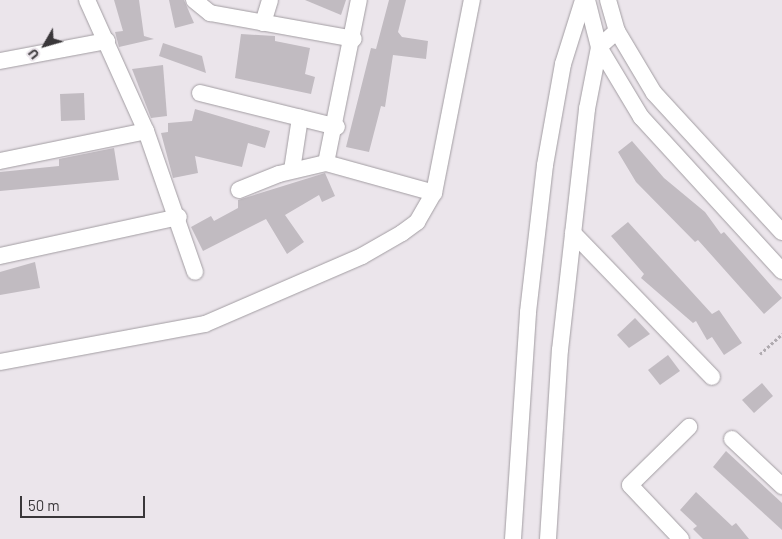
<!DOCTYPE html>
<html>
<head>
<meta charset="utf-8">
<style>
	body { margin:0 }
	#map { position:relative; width:782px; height:539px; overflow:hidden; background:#ebe5eb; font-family:Barlow,sans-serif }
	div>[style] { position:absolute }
	.building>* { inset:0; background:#c1bbc1 }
	.path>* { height:3px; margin-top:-1.5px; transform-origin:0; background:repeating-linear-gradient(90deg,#afaaaf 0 2.5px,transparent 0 5px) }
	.roads { filter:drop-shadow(0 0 1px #a29da2) drop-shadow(0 0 1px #a29da2) }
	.minor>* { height:16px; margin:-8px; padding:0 8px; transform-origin:8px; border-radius:8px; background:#fff }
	span { translate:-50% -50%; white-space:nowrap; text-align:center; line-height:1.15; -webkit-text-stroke:4px #ebe5eb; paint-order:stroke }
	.north { position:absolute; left:20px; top:20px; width:50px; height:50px; -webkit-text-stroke:4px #ebe5eb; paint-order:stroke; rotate:232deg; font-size:14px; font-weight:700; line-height:20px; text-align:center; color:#3a373a }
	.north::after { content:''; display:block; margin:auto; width:18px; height:22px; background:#3a373a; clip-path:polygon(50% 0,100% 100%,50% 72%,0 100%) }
	.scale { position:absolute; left:20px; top:496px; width:125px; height:22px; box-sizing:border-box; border:2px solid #3a373a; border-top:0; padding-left:6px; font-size:15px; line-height:18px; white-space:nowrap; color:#3a373a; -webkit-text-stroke:4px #ebe5eb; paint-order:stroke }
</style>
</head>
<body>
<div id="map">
	<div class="building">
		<i style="clip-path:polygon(114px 0,139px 0,144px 36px,154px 39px,119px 47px,115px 32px,123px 31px)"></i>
		<i style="clip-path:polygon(169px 0,184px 0,194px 23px,175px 28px)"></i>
		<i style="clip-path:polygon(305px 0,346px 0,341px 15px)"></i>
		<i style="clip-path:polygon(389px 0,406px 0,398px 32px,402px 37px,428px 41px,426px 59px,393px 55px,385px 107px,381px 106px,369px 152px,346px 147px,371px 48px,376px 49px)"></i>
		<i style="clip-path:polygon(241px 34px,275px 36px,275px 41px,310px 48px,305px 74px,315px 77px,311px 94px,235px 78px)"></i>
		<i style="clip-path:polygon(163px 43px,202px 56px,206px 73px,159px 56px)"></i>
		<i style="clip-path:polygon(163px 65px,167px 116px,151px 118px,132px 69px)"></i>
		<i style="clip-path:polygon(84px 93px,85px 120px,61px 121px,60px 94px)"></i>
		<i style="clip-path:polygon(195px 109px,270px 131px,265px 148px,248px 143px,242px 167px,195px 156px,198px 173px,173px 178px,161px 133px,168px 132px,168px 123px,192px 121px)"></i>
		<i style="clip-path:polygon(632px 141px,664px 178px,705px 212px,721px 234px,724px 232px,782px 298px,764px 314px,698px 240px,695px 242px,636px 182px,618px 152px)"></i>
		<i style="clip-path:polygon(114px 148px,119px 180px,0 191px,0 172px,59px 166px,59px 159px)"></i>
		<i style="clip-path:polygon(325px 173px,335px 196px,322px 202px,319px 195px,285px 215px,304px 242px,287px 254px,266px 219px,203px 251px,191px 227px,211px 216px,214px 221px,238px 208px,238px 200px)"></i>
		<i style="clip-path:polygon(628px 222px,712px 314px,719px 310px,742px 343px,724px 355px,712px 337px,707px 340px,696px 321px,693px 323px,641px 278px,644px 274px,611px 236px)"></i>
		<i style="clip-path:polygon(35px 262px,40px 288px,0 295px,0 272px)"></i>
		<i style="clip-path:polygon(635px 318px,650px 334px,629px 348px,617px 335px)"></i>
		<i style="clip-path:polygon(668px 355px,680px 371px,660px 385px,648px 370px)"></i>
		<i style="clip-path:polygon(762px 383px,773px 396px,754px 413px,742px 400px)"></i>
		<i style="clip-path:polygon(726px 451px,782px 503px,782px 530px,713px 467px)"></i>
		<i style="clip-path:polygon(696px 492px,732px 526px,736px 523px,749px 539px,703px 539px,693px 529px,697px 526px,680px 510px)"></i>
	</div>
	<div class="path">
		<i style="left:760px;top:354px;width:30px;rotate:-42deg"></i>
	</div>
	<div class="roads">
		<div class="minor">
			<i style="left:87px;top:0;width:144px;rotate:65.8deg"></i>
			<i style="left:146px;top:131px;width:149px;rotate:70.8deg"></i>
			<i style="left:194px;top:0;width:21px;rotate:39deg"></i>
			<i style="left:210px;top:13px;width:146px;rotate:10.2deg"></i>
			<i style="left:587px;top:0;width:49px;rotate:75.7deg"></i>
			<i style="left:599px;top:47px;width:82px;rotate:59deg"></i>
			<i style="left:641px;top:117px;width:209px;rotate:47.5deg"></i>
			<i style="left:608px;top:0;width:32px;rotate:74deg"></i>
			<i style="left:617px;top:31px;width:72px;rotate:59.2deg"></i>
			<i style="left:654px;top:93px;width:189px;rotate:47.4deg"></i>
			<i style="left:263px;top:23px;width:24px;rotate:-73deg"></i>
			<i style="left:0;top:61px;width:109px;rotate:-10.6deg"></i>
			<i style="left:200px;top:93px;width:141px;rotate:13.9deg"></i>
			<i style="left:0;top:161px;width:149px;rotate:-11.6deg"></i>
			<i style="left:326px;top:163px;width:166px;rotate:-78.6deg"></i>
			<i style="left:292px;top:170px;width:53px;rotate:-81.3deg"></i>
			<i style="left:239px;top:190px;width:43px;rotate:-21.8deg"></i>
			<i style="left:279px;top:174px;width:48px;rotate:-13.2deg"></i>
			<i style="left:326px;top:163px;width:112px;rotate:15.5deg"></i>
			<i style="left:573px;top:233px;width:200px;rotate:46deg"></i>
			<i style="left:0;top:256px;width:183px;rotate:-12.3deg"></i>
			<i style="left:0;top:362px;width:208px;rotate:-10.5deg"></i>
			<i style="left:205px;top:324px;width:171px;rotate:-23.4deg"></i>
			<i style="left:362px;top:256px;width:46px;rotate:-29.9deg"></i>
			<i style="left:402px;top:233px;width:19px;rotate:-36deg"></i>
			<i style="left:417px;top:222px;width:34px;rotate:-60deg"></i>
			<i style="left:434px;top:193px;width:197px;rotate:-78.9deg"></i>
			<i style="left:732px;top:439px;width:69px;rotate:43.2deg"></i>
			<i style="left:513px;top:539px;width:227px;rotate:-86.2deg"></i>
			<i style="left:528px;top:312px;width:148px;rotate:-83.4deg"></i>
			<i style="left:545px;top:165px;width:103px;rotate:-79.9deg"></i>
			<i style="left:563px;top:64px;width:67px;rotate:-72.6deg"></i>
			<i style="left:548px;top:539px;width:189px;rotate:-86.4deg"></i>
			<i style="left:560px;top:350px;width:243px;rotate:-83.6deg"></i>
			<i style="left:587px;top:109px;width:63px;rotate:-79deg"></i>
			<i style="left:599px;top:47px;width:24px;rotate:-42deg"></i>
			<i style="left:681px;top:539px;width:74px;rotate:-133.4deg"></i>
			<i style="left:630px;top:485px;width:83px;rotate:-44.5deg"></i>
		</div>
	</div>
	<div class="north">U</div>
	<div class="scale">50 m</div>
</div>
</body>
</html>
